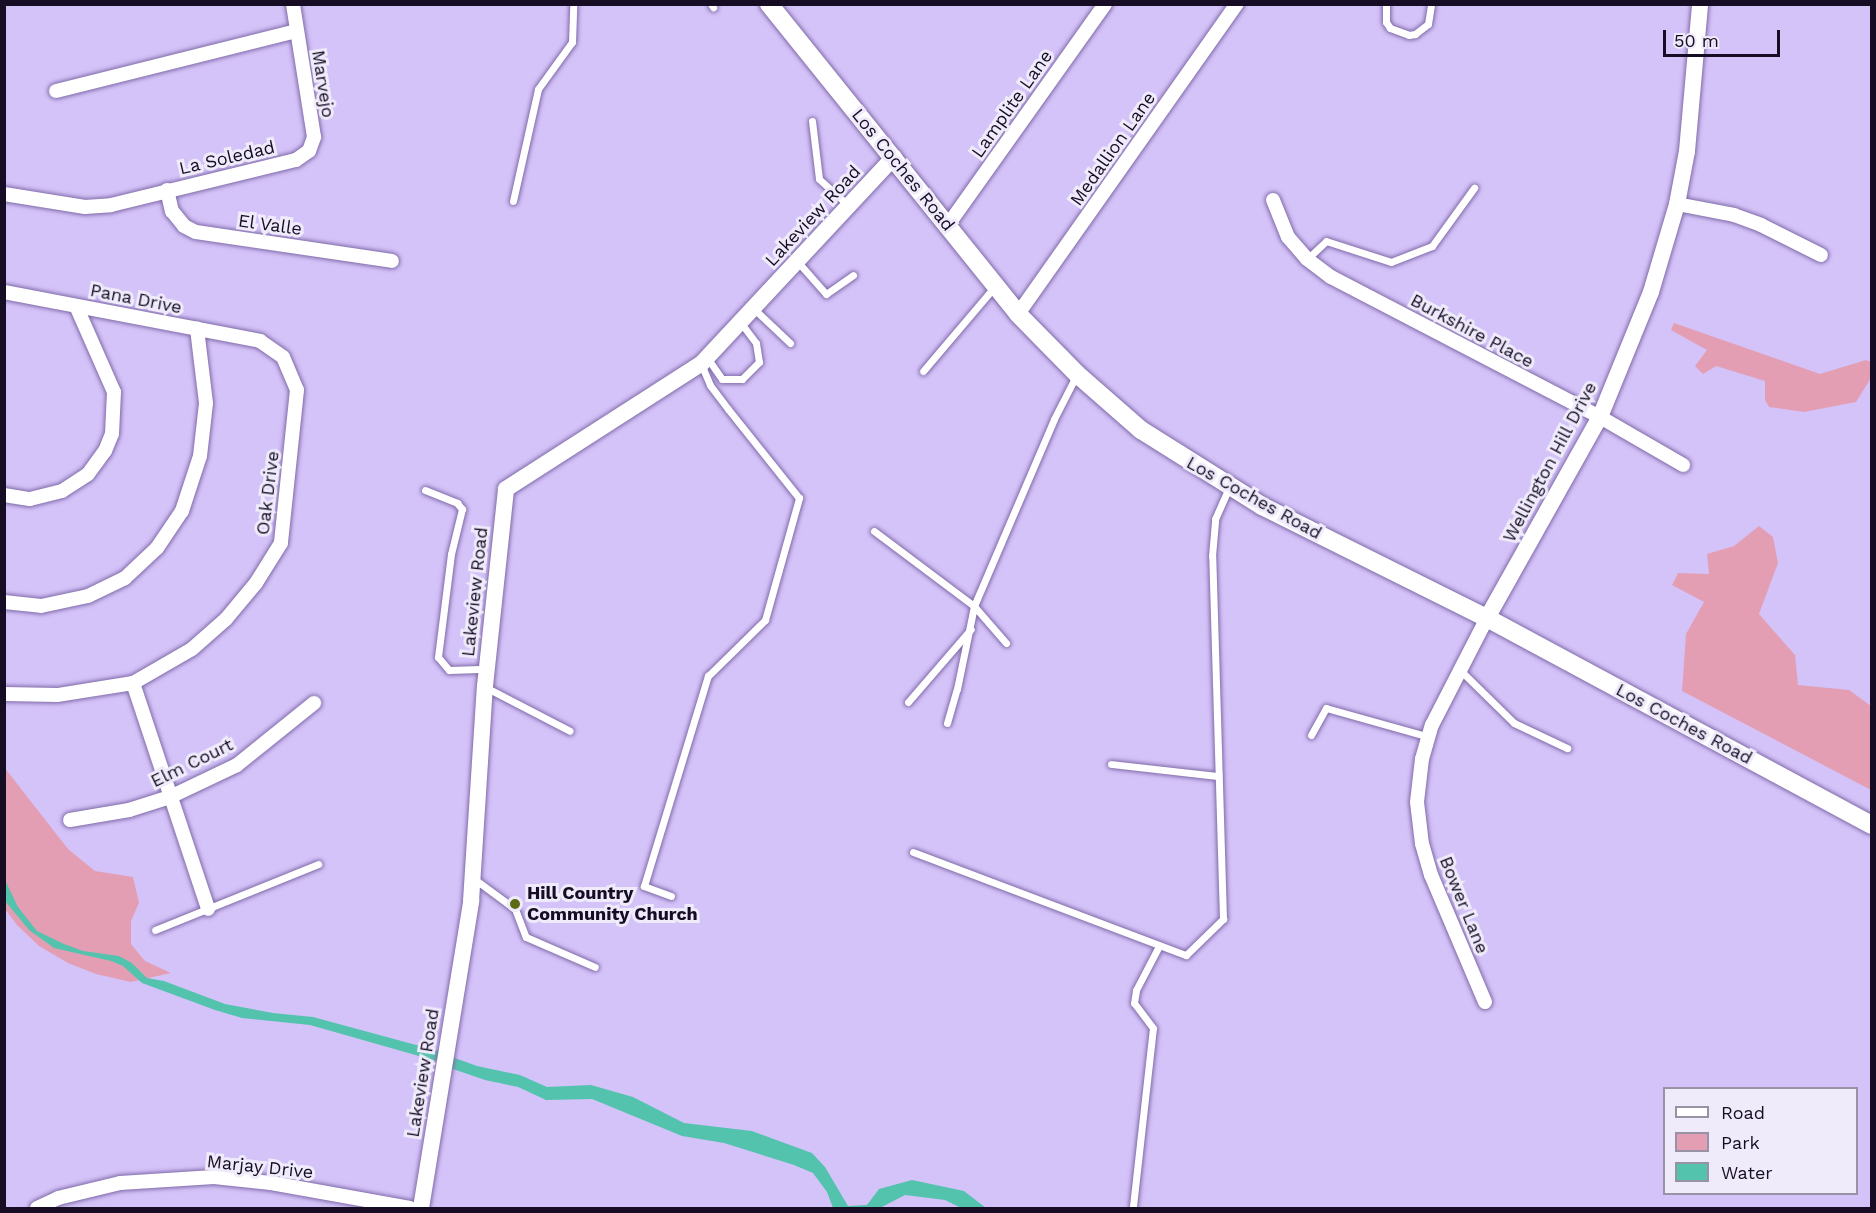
<!DOCTYPE html>
<html>
<head>
<meta charset="utf-8">
<style>
	body { margin:0 }
	#map { position:relative; width:1876px; height:1213px; overflow:hidden; background:#d4c3f9; font-family:"Work Sans",sans-serif }
	div>[style] { position:absolute }
	.green>* { inset:0; background:#e49eb4 }
	.water>* { inset:0; background:#54c3ae }
	.roads { filter:drop-shadow(0 0 2px #806ba9) drop-shadow(0 0 2px #806ba9) }
	.service>* { height:7px; margin:-3.5px; padding:0 3.5px; transform-origin:3.5px; border-radius:3.5px; background:#fff }
	.minor>* { height:14px; margin:-7px; padding:0 7px; transform-origin:7px; border-radius:7px; background:#fff }
	.tertiary>* { height:16px; margin:-8px; padding:0 8px; transform-origin:8px; border-radius:8px; background:#fff }
	.secondary>* { height:18px; margin:-9px; padding:0 9px; transform-origin:9px; border-radius:9px; background:#fff }
	.dots>* { width:16px; height:16px; translate:-50% -50%; box-sizing:border-box; border:3px solid #efebfa; border-radius:50% }
	span { translate:-50% -50%; white-space:nowrap; text-align:center; line-height:1.15; -webkit-text-stroke:6px #efebfa; paint-order:stroke }
	.street-label { font-size:18px; color:#160d25 }
	.poi-label { font-size:18px; color:#160d25; font-weight:700 }
	.left { translate:0 -50%; text-align:left }
	.frame { position:absolute; inset:0; border:6px solid #160d25; pointer-events:none }
	.legend { position:absolute; left:1663px; top:1087px; width:195px; height:108px; box-sizing:border-box; background:#efebfa; border:2px solid #9892a5; margin:0; padding:8px 10px; list-style:none; font-size:18px; color:#160d25 }
	.legend li { display:flex; align-items:center; gap:12px; height:30px }
	.legend b { width:30px; border:2px solid #9892a5 }
	.scale { position:absolute; left:1663px; top:30px; width:117px; height:27px; box-sizing:border-box; border:3px solid #160d25; border-top:0; padding-left:8px; font-size:18px; line-height:21px; white-space:nowrap; color:#160d25; -webkit-text-stroke:4px #efebfa; paint-order:stroke }
</style>
</head>
<body>
<div id="map">
	<div class="green">
		<i style="clip-path:polygon(1674px 323px,1820px 374px,1866px 360px,1871px 362px,1871px 378px,1856px 402px,1804px 412px,1769px 407px,1765px 400px,1765px 381px,1716px 366px,1703px 374px,1695px 366px,1707px 350px,1671px 330px)"></i>
		<i style="clip-path:polygon(1759px 526px,1773px 537px,1778px 563px,1759px 614px,1795px 655px,1798px 685px,1849px 690px,1871px 706px,1871px 790px,1682px 691px,1686px 634px,1704px 602px,1672px 585px,1678px 573px,1709px 574px,1707px 554px,1734px 546px)"></i>
		<i style="clip-path:polygon(4px 767px,68px 849px,95px 871px,133px 877px,139px 903px,131px 921px,131px 944px,145px 961px,171px 973px,131px 982px,96px 974px,68px 963px,39px 946px,17px 925px,5px 909px)"></i>
	</div>
	<div class="water">
		<i style="clip-path:polygon(4px 878px,18px 907px,37px 931px,64px 944px,83px 951px,119px 956px,132px 963px,147px 978px,164px 981px,225px 1004px,273px 1013px,313px 1017px,442px 1052px,440px 1062px,310px 1025px,242px 1018px,215px 1010px,142px 983px,123px 966px,111px 961px,54px 948px,29px 930px,5px 901px)"></i>
		<i style="clip-path:polygon(452px 1057px,477px 1066px,520px 1075px,547px 1087px,591px 1085px,633px 1097px,684px 1123px,752px 1131px,812px 1153px,825px 1167px,848px 1206px,867px 1205px,879px 1189px,912px 1180px,964px 1191px,986px 1208px,961px 1208px,945px 1200px,905px 1195px,880px 1208px,833px 1208px,827px 1192px,813px 1173px,794px 1165px,724px 1143px,682px 1136px,592px 1099px,546px 1100px,518px 1087px,485px 1080px,450px 1068px)"></i>
	</div>
	<div class="roads">
		<div class="service">
			<i style="left:711px;top:4px;width:4px;rotate:56deg"></i>
			<i style="left:1386px;top:4px;width:18px;rotate:90deg"></i>
			<i style="left:1386px;top:22px;width:7px;rotate:56deg"></i>
			<i style="left:1390px;top:28px;width:20px;rotate:20deg"></i>
			<i style="left:1409px;top:35px;width:6px;rotate:-9deg"></i>
			<i style="left:1415px;top:34px;width:16px;rotate:-38deg"></i>
			<i style="left:1428px;top:24px;width:20px;rotate:-81deg"></i>
			<i style="left:812px;top:121px;width:58px;rotate:83.1deg"></i>
			<i style="left:819px;top:179px;width:40px;rotate:42deg"></i>
			<i style="left:513px;top:201px;width:115px;rotate:-77.4deg"></i>
			<i style="left:538px;top:89px;width:58px;rotate:-54.1deg"></i>
			<i style="left:572px;top:42px;width:38px;rotate:-88deg"></i>
			<i style="left:1307px;top:259px;width:26px;rotate:-43deg"></i>
			<i style="left:1326px;top:241px;width:68px;rotate:17.9deg"></i>
			<i style="left:1391px;top:262px;width:44px;rotate:-21.3deg"></i>
			<i style="left:1432px;top:246px;width:72px;rotate:-54.1deg"></i>
			<i style="left:797px;top:261px;width:44px;rotate:48.7deg"></i>
			<i style="left:826px;top:294px;width:33px;rotate:-35deg"></i>
			<i style="left:753px;top:308px;width:51px;rotate:43.4deg"></i>
			<i style="left:708px;top:359px;width:24px;rotate:55deg"></i>
			<i style="left:722px;top:379px;width:20px"></i>
			<i style="left:742px;top:379px;width:24px;rotate:-45deg"></i>
			<i style="left:759px;top:362px;width:19px;rotate:-99deg"></i>
			<i style="left:756px;top:343px;width:26px;rotate:-127deg"></i>
			<i style="left:923px;top:371px;width:111px;rotate:-49.7deg"></i>
			<i style="left:425px;top:490px;width:35px;rotate:22deg"></i>
			<i style="left:457px;top:503px;width:8px;rotate:50deg"></i>
			<i style="left:462px;top:509px;width:46px;rotate:103.7deg"></i>
			<i style="left:451px;top:554px;width:104px;rotate:97.2deg"></i>
			<i style="left:438px;top:657px;width:17px;rotate:50deg"></i>
			<i style="left:449px;top:670px;width:38px;rotate:-2deg"></i>
			<i style="left:874px;top:531px;width:125px;rotate:36.9deg"></i>
			<i style="left:974px;top:606px;width:49px;rotate:49.1deg"></i>
			<i style="left:1461px;top:671px;width:74px;rotate:44.5deg"></i>
			<i style="left:1514px;top:723px;width:59px;rotate:25.3deg"></i>
			<i style="left:487px;top:688px;width:93px;rotate:27.4deg"></i>
			<i style="left:908px;top:702px;width:96px;rotate:-49.2deg"></i>
			<i style="left:947px;top:723px;width:35px;rotate:-74deg"></i>
			<i style="left:957px;top:689px;width:85px;rotate:-78.4deg"></i>
			<i style="left:974px;top:606px;width:203px;rotate:-66.8deg"></i>
			<i style="left:1054px;top:419px;width:48px;rotate:-62.9deg"></i>
			<i style="left:1311px;top:735px;width:31px;rotate:-61deg"></i>
			<i style="left:1326px;top:708px;width:107px;rotate:15.7deg"></i>
			<i style="left:1111px;top:764px;width:108px;rotate:6.4deg"></i>
			<i style="left:913px;top:852px;width:292px;rotate:20.7deg"></i>
			<i style="left:1186px;top:955px;width:52px;rotate:-44.2deg"></i>
			<i style="left:1223px;top:919px;width:363px;rotate:-91.7deg"></i>
			<i style="left:1212px;top:556px;width:37px;rotate:-85deg"></i>
			<i style="left:1215px;top:519px;width:35px;rotate:-66deg"></i>
			<i style="left:473px;top:878px;width:52px;rotate:36.4deg"></i>
			<i style="left:515px;top:909px;width:30px;rotate:69deg"></i>
			<i style="left:526px;top:937px;width:75px;rotate:23.5deg"></i>
			<i style="left:671px;top:896px;width:29px;rotate:-160deg"></i>
			<i style="left:644px;top:886px;width:220px;rotate:-73.1deg"></i>
			<i style="left:708px;top:676px;width:80px;rotate:-44.5deg"></i>
			<i style="left:765px;top:620px;width:127px;rotate:-74.4deg"></i>
			<i style="left:799px;top:498px;width:114px;rotate:-128.6deg"></i>
			<i style="left:728px;top:409px;width:30px;rotate:-127deg"></i>
			<i style="left:710px;top:385px;width:23px;rotate:-113deg"></i>
			<i style="left:155px;top:930px;width:176px;rotate:-22deg"></i>
			<i style="left:1133px;top:1206px;width:179px;rotate:-83.6deg"></i>
			<i style="left:1153px;top:1028px;width:31px;rotate:-127deg"></i>
			<i style="left:1134px;top:1003px;width:13px;rotate:-81deg"></i>
			<i style="left:1136px;top:990px;width:50px;rotate:-62.4deg"></i>
		</div>
		<div class="minor">
			<i style="left:56px;top:91px;width:248px;rotate:-14deg"></i>
			<i style="left:167px;top:190px;width:22px;rotate:77deg"></i>
			<i style="left:172px;top:211px;width:19px;rotate:51deg"></i>
			<i style="left:184px;top:226px;width:13px;rotate:27deg"></i>
			<i style="left:196px;top:232px;width:198px;rotate:8.4deg"></i>
			<i style="left:4px;top:194px;width:82px;rotate:9.1deg"></i>
			<i style="left:85px;top:207px;width:26px;rotate:-4deg"></i>
			<i style="left:111px;top:205px;width:190px;rotate:-13.7deg"></i>
			<i style="left:296px;top:160px;width:16px;rotate:-35deg"></i>
			<i style="left:309px;top:151px;width:15px;rotate:-70deg"></i>
			<i style="left:314px;top:137px;width:135px;rotate:-99deg"></i>
			<i style="left:1273px;top:200px;width:40px;rotate:68deg"></i>
			<i style="left:1288px;top:237px;width:29px;rotate:49deg"></i>
			<i style="left:1307px;top:259px;width:30px;rotate:37deg"></i>
			<i style="left:1331px;top:277px;width:303px;rotate:27.5deg"></i>
			<i style="left:1600px;top:417px;width:96px;rotate:30deg"></i>
			<i style="left:1677px;top:204px;width:58px;rotate:10.9deg"></i>
			<i style="left:1734px;top:215px;width:29px;rotate:20deg"></i>
			<i style="left:1761px;top:225px;width:67px;rotate:26.6deg"></i>
			<i style="left:948px;top:225px;width:271px;rotate:-54.6deg"></i>
			<i style="left:4px;top:292px;width:261px;rotate:10.8deg"></i>
			<i style="left:260px;top:341px;width:28px;rotate:35deg"></i>
			<i style="left:283px;top:357px;width:36px;rotate:67deg"></i>
			<i style="left:297px;top:390px;width:154px;rotate:96deg"></i>
			<i style="left:281px;top:543px;width:47px;rotate:122deg"></i>
			<i style="left:256px;top:583px;width:47px;rotate:129.8deg"></i>
			<i style="left:226px;top:619px;width:45px;rotate:138.6deg"></i>
			<i style="left:192px;top:649px;width:68px;rotate:150deg"></i>
			<i style="left:133px;top:683px;width:77px;rotate:171deg"></i>
			<i style="left:57px;top:695px;width:53px;rotate:-178.9deg"></i>
			<i style="left:1018px;top:314px;width:380px;rotate:-54.8deg"></i>
			<i style="left:4px;top:495px;width:26px;rotate:9deg"></i>
			<i style="left:30px;top:499px;width:33px;rotate:-14deg"></i>
			<i style="left:62px;top:491px;width:31px;rotate:-33deg"></i>
			<i style="left:88px;top:474px;width:29px;rotate:-54deg"></i>
			<i style="left:105px;top:451px;width:18px;rotate:-68deg"></i>
			<i style="left:112px;top:434px;width:42px;rotate:-87.3deg"></i>
			<i style="left:114px;top:392px;width:94px;rotate:-113.8deg"></i>
			<i style="left:4px;top:602px;width:37px;rotate:6deg"></i>
			<i style="left:41px;top:606px;width:48px;rotate:-12deg"></i>
			<i style="left:88px;top:596px;width:41px;rotate:-25.9deg"></i>
			<i style="left:125px;top:578px;width:44px;rotate:-43.2deg"></i>
			<i style="left:157px;top:548px;width:45px;rotate:-56deg"></i>
			<i style="left:182px;top:511px;width:58px;rotate:-71.9deg"></i>
			<i style="left:200px;top:456px;width:53px;rotate:-83.5deg"></i>
			<i style="left:206px;top:403px;width:75px;rotate:-96.9deg"></i>
			<i style="left:133px;top:683px;width:238px;rotate:71.6deg"></i>
			<i style="left:70px;top:820px;width:60px;rotate:-9.6deg"></i>
			<i style="left:129px;top:810px;width:43px;rotate:-17.6deg"></i>
			<i style="left:170px;top:797px;width:74px;rotate:-25.5deg"></i>
			<i style="left:237px;top:765px;width:99px;rotate:-38.8deg"></i>
			<i style="left:1485px;top:1002px;width:138px;rotate:-113deg"></i>
			<i style="left:1431px;top:875px;width:32px;rotate:-106deg"></i>
			<i style="left:1422px;top:844px;width:42px;rotate:-96.8deg"></i>
			<i style="left:1417px;top:802px;width:43px;rotate:-83.4deg"></i>
			<i style="left:1422px;top:759px;width:35px;rotate:-74deg"></i>
			<i style="left:1432px;top:725px;width:120px;rotate:-62.8deg"></i>
			<i style="left:37px;top:1208px;width:23px;rotate:-25deg"></i>
			<i style="left:58px;top:1198px;width:64px;rotate:-13.6deg"></i>
			<i style="left:120px;top:1183px;width:94px;rotate:-3.7deg"></i>
			<i style="left:214px;top:1177px;width:57px;rotate:6deg"></i>
			<i style="left:271px;top:1183px;width:141px;rotate:10.2deg"></i>
		</div>
		<div class="tertiary">
			<i style="left:1487px;top:618px;width:231px;rotate:-60.7deg"></i>
			<i style="left:1600px;top:417px;width:135px;rotate:-67.8deg"></i>
			<i style="left:1651px;top:292px;width:92px;rotate:-73.5deg"></i>
			<i style="left:1677px;top:204px;width:54px;rotate:-79.3deg"></i>
			<i style="left:1687px;top:151px;width:148px;rotate:-84.9deg"></i>
			<i style="left:421px;top:1208px;width:311px;rotate:-80.7deg"></i>
			<i style="left:471px;top:901px;width:215px;rotate:-86.3deg"></i>
			<i style="left:485px;top:686px;width:198px;rotate:-83.9deg"></i>
			<i style="left:506px;top:489px;width:232px;rotate:-32.7deg"></i>
			<i style="left:701px;top:364px;width:283px;rotate:-47deg"></i>
		</div>
		<div class="secondary">
			<i style="left:769px;top:4px;width:398px;rotate:51.2deg"></i>
			<i style="left:1018px;top:314px;width:84px;rotate:45.5deg"></i>
			<i style="left:1077px;top:374px;width:85px;rotate:41.2deg"></i>
			<i style="left:1141px;top:430px;width:143px;rotate:32.1deg"></i>
			<i style="left:1262px;top:506px;width:251px;rotate:26.5deg"></i>
			<i style="left:1487px;top:618px;width:437px;rotate:28.3deg"></i>
		</div>
	</div>
	<div class="dots">
		<i style="left:515px;top:904px;background:#5c6a14"></i>
	</div>
	<div class="street-label">
		<span style="left:323px;top:84px;rotate:81deg">Marvejo</span>
		<span style="left:1012px;top:104px;rotate:-55deg">Lamplite Lane</span>
		<span style="left:1113px;top:149px;rotate:-55deg">Medallion Lane</span>
		<span style="left:227px;top:158px;rotate:-13deg">La Soledad</span>
		<span style="left:903px;top:170px;rotate:51deg">Los Coches Road</span>
		<span style="left:813px;top:216px;rotate:-47deg">Lakeview Road</span>
		<span style="left:270px;top:225px;rotate:8deg">El Valle</span>
		<span style="left:136px;top:299px;rotate:11deg">Pana Drive</span>
		<span style="left:1472px;top:331px;rotate:28deg">Burkshire Place</span>
		<span style="left:1550px;top:462px;rotate:-62deg">Wellington Hill Drive</span>
		<span style="left:268px;top:493px;rotate:-83deg">Oak Drive</span>
		<span style="left:1254px;top:498px;rotate:29deg">Los Coches Road</span>
		<span style="left:475px;top:592px;rotate:-84deg">Lakeview Road</span>
		<span style="left:1684px;top:724px;rotate:28deg">Los Coches Road</span>
		<span style="left:192px;top:763px;rotate:-26deg">Elm Court</span>
		<span style="left:1464px;top:905px;rotate:68deg">Bower Lane</span>
		<span style="left:423px;top:1073px;rotate:-81deg">Lakeview Road</span>
		<span style="left:260px;top:1167px;rotate:6deg">Marjay Drive</span>
	</div>
	<div class="poi-label">
		<span class="left" style="left:527px;top:904px">Hill Country<br>Community Church</span>
	</div>
	<div class="frame"></div>
	<ul class="legend">
	<li><b style="height:8px;background:#fff"></b>Road</li>
	<li><b style="height:16px;background:#e49eb4"></b>Park</li>
	<li><b style="height:16px;background:#54c3ae"></b>Water</li>
	</ul>
	<div class="scale">50 m</div>
</div>
</body>
</html>
